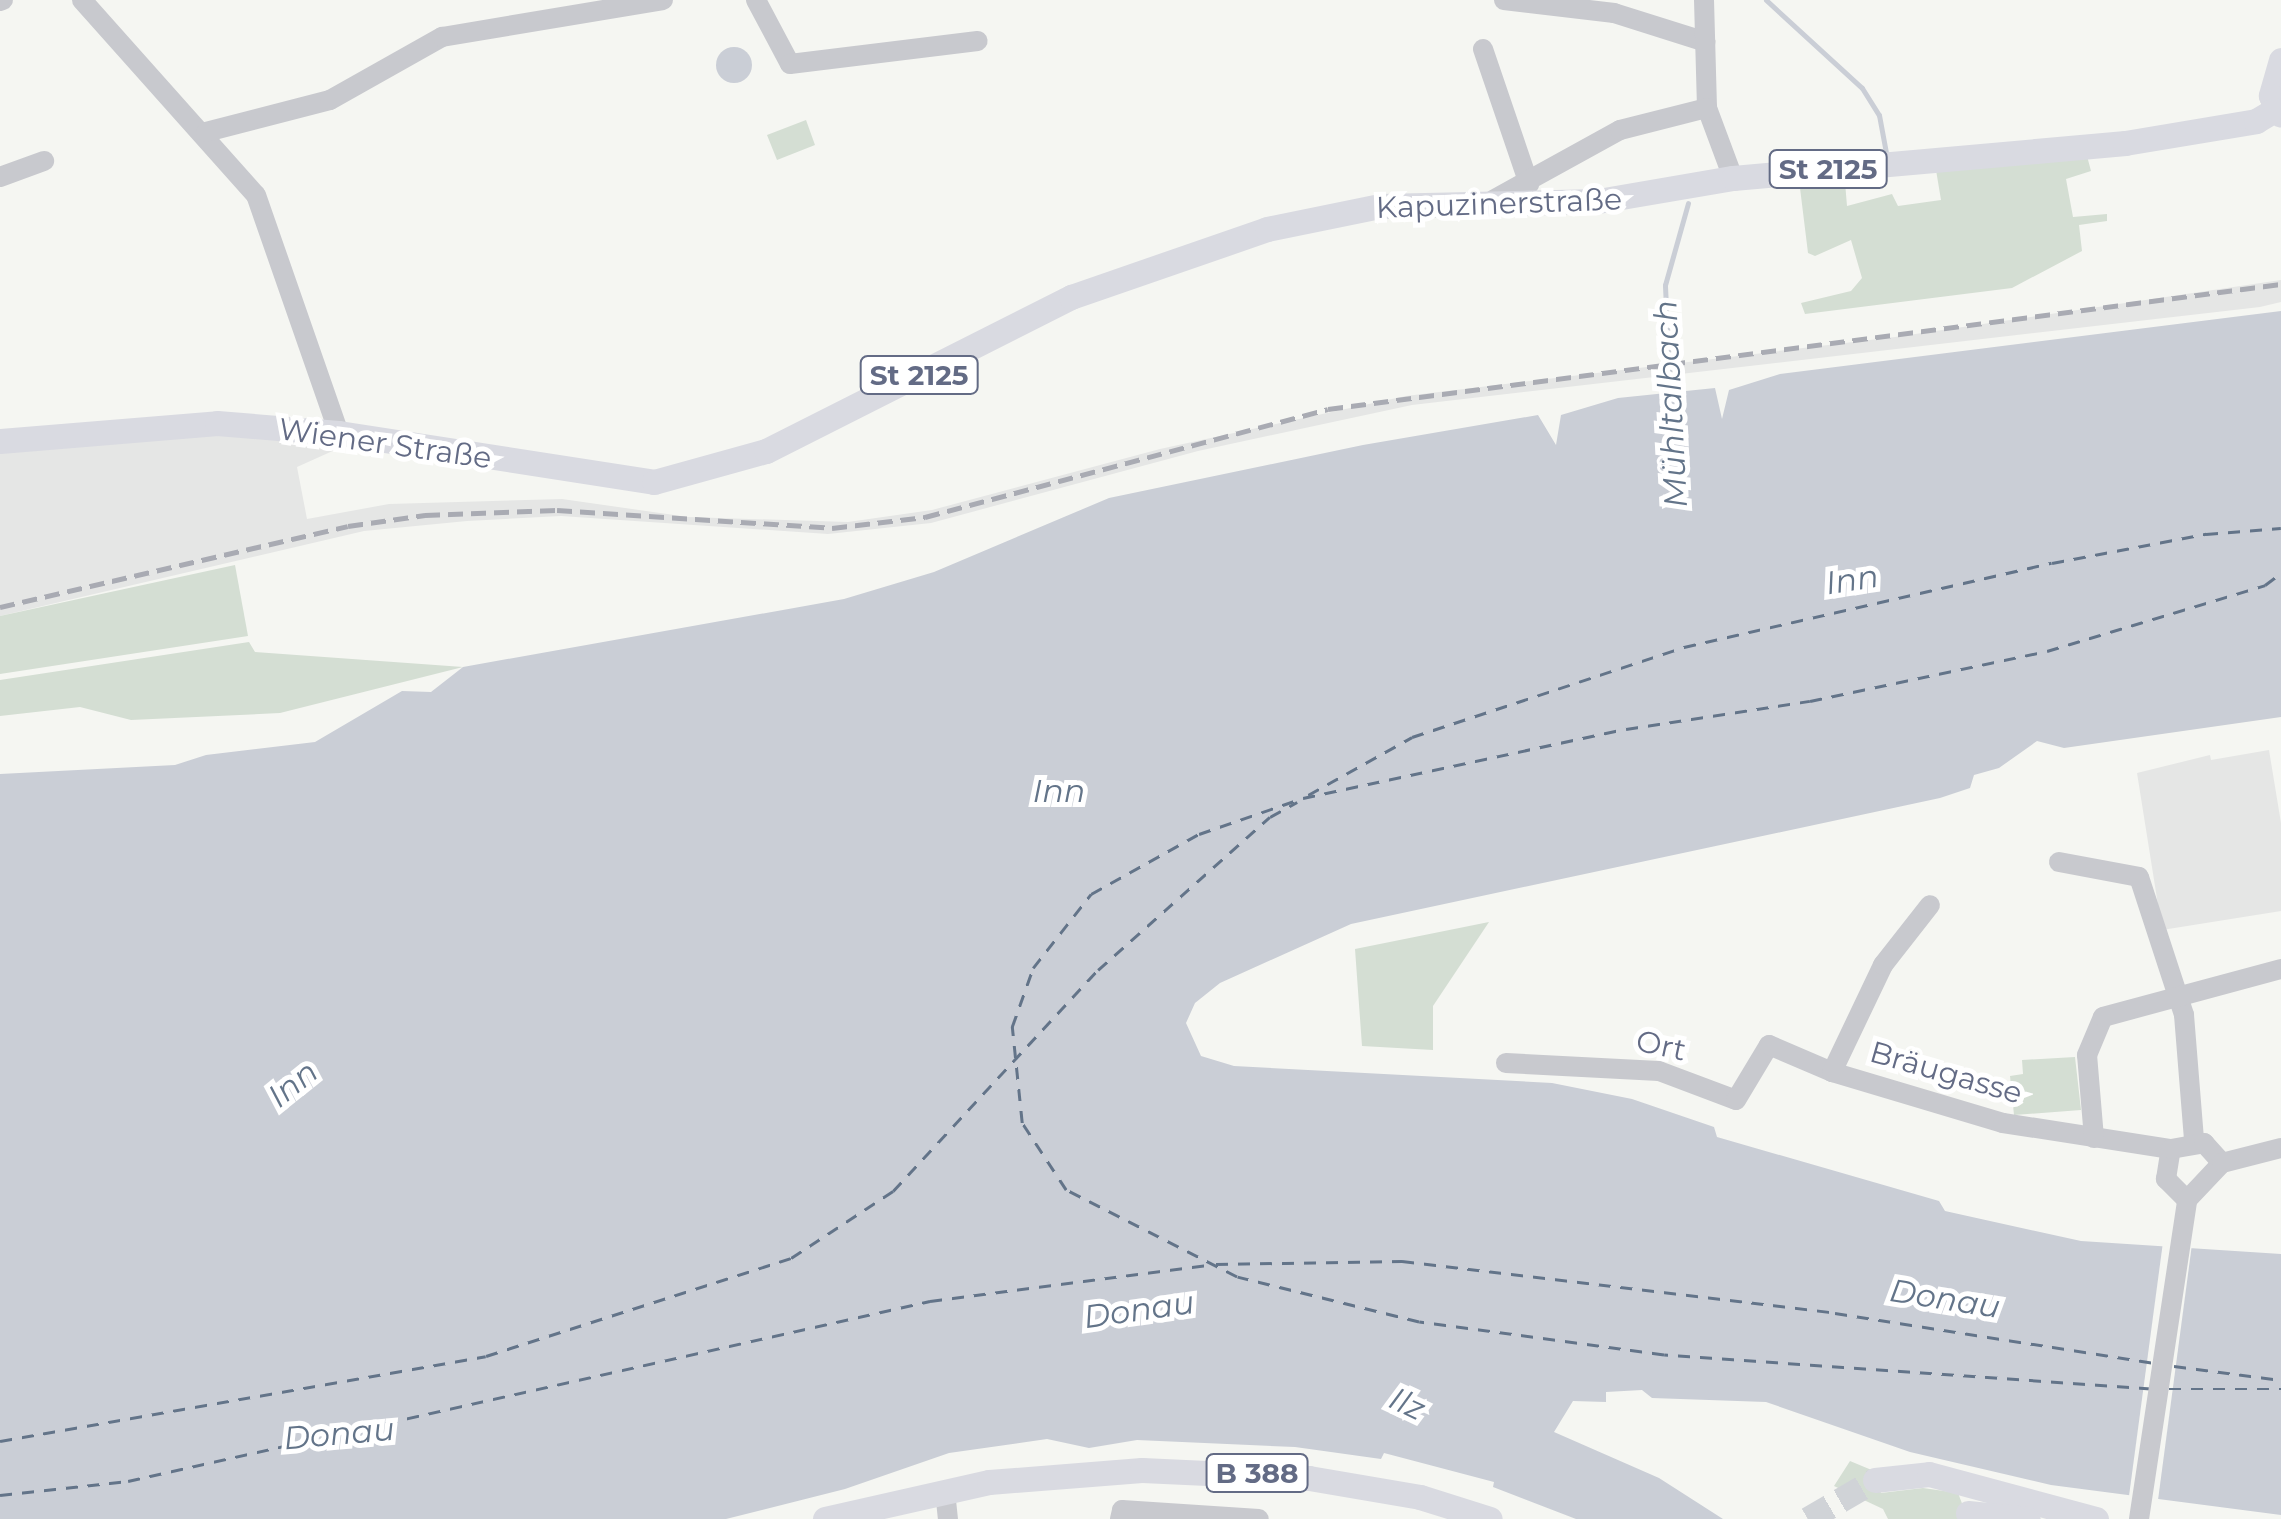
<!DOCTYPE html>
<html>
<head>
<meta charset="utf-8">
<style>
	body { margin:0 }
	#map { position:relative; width:2281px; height:1519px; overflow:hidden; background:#f5f6f2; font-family:Montserrat,sans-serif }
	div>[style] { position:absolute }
	.built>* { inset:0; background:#e5e6e5 }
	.green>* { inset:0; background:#d4ded3 }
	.water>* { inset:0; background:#caced6 }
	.round { border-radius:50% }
	.pier>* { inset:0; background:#f5f6f2 }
	.stream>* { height:5px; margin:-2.5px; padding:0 2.5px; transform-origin:2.5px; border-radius:2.5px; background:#caced6 }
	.ferry>* { height:2.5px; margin-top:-1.25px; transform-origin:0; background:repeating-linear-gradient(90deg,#637489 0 12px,transparent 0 22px) }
	.major-tunnel>* { height:25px; margin-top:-12.5px; transform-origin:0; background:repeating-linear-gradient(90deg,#d0d3d7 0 25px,transparent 0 37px) }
	.minor>* { height:20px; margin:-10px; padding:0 10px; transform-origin:10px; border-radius:10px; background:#c8c9ce }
	.major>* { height:25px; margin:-12.5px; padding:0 12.5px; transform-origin:12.5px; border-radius:12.5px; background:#d9dae1 }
	.rail>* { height:5px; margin-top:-2.5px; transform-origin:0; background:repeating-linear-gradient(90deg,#a9abb3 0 15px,transparent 0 23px) }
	span { translate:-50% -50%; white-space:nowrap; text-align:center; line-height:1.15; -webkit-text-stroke:10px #fff; paint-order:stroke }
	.shield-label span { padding:2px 8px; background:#fff; border:2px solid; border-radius:8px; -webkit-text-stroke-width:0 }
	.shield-label { font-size:28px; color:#636b85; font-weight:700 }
	.street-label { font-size:30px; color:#636b85 }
	.water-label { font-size:32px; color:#637489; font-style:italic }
</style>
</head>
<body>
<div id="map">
	<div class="built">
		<i style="clip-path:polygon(2281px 280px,2281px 302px,2260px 307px,1412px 405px,1198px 451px,931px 523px,828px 534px,561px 516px,467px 521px,364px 531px,0 616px,0 453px,198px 434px,346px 445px,297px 467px,307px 519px,389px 504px,562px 499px,688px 517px,848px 522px,932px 510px,1160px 449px,1406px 396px,1895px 337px)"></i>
		<i style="clip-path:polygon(2269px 750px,2281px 823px,2281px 911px,2162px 930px,2137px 773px,2210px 755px,2211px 760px)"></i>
	</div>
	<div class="green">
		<i style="clip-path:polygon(806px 120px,815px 145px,777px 160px,767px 135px)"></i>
		<i style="clip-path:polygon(2087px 156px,2091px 171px,2066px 179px,2073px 217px,2107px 214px,2107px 221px,2079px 225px,2082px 251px,2012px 288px,1805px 314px,1801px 303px,1851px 291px,1862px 278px,1851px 240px,1815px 256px,1808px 253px,1800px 188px,1845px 182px,1847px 206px,1892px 194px,1898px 206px,1941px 200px,1936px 170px)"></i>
		<i style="clip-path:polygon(235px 565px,248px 636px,0 674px,0 616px)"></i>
		<i style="clip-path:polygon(249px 642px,255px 652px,463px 667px,280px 713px,131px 720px,80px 707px,0 716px,0 680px)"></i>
		<i style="clip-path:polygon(1489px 922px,1433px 1006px,1433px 1050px,1362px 1046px,1355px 949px)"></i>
		<i style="clip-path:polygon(2075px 1057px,2081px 1110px,2014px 1115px,2010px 1076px,2023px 1074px,2022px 1060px)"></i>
		<i style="clip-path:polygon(1850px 1461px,1874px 1471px,1881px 1493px,1923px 1488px,1958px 1493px,1968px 1519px,1888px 1519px,1883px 1509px,1834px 1486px)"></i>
	</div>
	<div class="water">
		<i class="round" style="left:716px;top:47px;width:36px;height:36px"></i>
		<i style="clip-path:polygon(2281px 311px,2281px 717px,2064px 748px,2037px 741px,1999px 768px,1974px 775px,1970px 788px,1940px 798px,1351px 924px,1220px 983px,1195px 1003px,1186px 1023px,1201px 1056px,1234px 1066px,1552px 1083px,1632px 1099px,1714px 1127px,1717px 1137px,1939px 1201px,1945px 1211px,2081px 1241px,2281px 1254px,2281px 1515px,2051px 1485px,1910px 1452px,1766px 1402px,1652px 1398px,1642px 1390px,1606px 1392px,1606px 1402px,1573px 1401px,1554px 1432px,1659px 1478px,1723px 1519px,1576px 1519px,1493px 1487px,1494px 1482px,1384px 1453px,1381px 1459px,1295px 1447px,1137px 1440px,1089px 1448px,1047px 1439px,949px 1453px,845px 1489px,726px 1519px,0 1519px,0 774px,175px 765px,206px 755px,315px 742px,402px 691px,431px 692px,463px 667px,844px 599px,934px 572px,1109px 498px,1363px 445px,1538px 415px,1556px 445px,1561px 415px,1618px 398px,1715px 388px,1722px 419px,1729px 390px,1780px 374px)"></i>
	</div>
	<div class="pier">
		<i style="clip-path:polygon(2163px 1242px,2192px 1244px,2158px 1500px,2129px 1496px)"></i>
	</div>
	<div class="stream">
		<i style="left:1766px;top:0;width:130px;rotate:42.5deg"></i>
		<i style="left:1862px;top:88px;width:32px;rotate:58deg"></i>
		<i style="left:1879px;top:115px;width:44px;rotate:79.5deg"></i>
		<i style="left:1670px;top:392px;width:107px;rotate:-92.7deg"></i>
		<i style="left:1665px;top:285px;width:85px;rotate:-74.3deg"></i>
	</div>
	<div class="ferry">
		<i style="left:1308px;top:795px;width:119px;rotate:-29.1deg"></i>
		<i style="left:1412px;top:737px;width:287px;rotate:-18.3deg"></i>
		<i style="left:1684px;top:647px;width:377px;rotate:-12.9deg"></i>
		<i style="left:2052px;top:563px;width:157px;rotate:-10.7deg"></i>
		<i style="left:2206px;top:534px;width:75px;rotate:-4.6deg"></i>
		<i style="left:1216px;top:1264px;width:186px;rotate:-0.9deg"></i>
		<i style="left:1402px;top:1261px;width:436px;rotate:6.8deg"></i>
		<i style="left:1835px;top:1313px;width:325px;rotate:8.9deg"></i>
		<i style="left:2174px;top:1366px;width:108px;rotate:7.5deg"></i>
		<i style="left:2151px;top:1389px;width:488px;rotate:-176deg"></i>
		<i style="left:1664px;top:1355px;width:247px;rotate:-172.3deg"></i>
		<i style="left:1419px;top:1322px;width:187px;rotate:-166.1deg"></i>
		<i style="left:1237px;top:1277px;width:192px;rotate:-153deg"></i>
		<i style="left:1066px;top:1190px;width:80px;rotate:-123.3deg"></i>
		<i style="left:1022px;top:1123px;width:97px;rotate:-95.9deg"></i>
		<i style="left:1012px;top:1027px;width:63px;rotate:-70.4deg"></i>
		<i style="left:1033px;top:968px;width:94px;rotate:-51.9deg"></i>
		<i style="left:1091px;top:894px;width:124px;rotate:-29.1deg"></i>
		<i style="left:1199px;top:834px;width:110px;rotate:-19.1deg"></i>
		<i style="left:1303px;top:798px;width:330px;rotate:-12.1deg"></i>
		<i style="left:1626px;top:729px;width:186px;rotate:-8.7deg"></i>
		<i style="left:1810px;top:701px;width:242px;rotate:-11.9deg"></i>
		<i style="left:2047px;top:651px;width:228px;rotate:-16.8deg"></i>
		<i style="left:2265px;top:585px;width:20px;rotate:-37deg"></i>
		<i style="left:2169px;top:1389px;width:112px"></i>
		<i style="left:0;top:1441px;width:493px;rotate:-9.9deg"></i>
		<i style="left:486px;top:1356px;width:320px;rotate:-17.8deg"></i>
		<i style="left:791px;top:1258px;width:122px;rotate:-33.3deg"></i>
		<i style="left:893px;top:1191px;width:301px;rotate:-47.2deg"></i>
		<i style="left:1098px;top:970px;width:230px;rotate:-41.7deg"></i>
		<i style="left:1270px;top:817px;width:31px;rotate:-29deg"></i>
		<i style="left:0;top:1495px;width:129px;rotate:-6.2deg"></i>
		<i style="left:128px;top:1481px;width:822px;rotate:-12.65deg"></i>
		<i style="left:930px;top:1301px;width:280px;rotate:-7.4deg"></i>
	</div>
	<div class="major-tunnel">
		<i style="left:1808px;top:1519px;width:78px;rotate:-30.2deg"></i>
	</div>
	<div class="minor">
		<i style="left:82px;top:0;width:261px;rotate:48.3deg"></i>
		<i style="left:256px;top:195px;width:252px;rotate:70.8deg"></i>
		<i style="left:756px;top:0;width:72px;rotate:62deg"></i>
		<i style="left:790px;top:64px;width:189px;rotate:-7deg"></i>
		<i style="left:1504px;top:0;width:111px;rotate:6.7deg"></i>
		<i style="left:1614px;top:13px;width:96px;rotate:17.5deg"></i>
		<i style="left:1704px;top:0;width:108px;rotate:88.4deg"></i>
		<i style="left:1707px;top:108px;width:75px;rotate:69.6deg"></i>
		<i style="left:0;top:1px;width:3px;rotate:-18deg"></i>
		<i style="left:1483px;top:49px;width:143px;rotate:71.2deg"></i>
		<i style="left:206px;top:132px;width:128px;rotate:-14.5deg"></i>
		<i style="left:330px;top:100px;width:129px;rotate:-29.4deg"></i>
		<i style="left:442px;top:37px;width:224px;rotate:-9.5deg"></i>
		<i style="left:0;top:177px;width:47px;rotate:-20deg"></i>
		<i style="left:1493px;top:200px;width:145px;rotate:-28.9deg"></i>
		<i style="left:1620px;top:130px;width:90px;rotate:-14.2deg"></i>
		<i style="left:2059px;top:862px;width:81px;rotate:10.6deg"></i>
		<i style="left:2139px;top:877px;width:145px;rotate:71.9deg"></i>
		<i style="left:2184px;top:1015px;width:125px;rotate:85.4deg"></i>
		<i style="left:1506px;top:1063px;width:153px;rotate:3deg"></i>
		<i style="left:1659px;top:1071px;width:82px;rotate:20.6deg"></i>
		<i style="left:1736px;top:1100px;width:64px;rotate:-59deg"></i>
		<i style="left:1769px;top:1045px;width:69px;rotate:23.2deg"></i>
		<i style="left:1832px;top:1072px;width:178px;rotate:16.6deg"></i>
		<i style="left:2003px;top:1123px;width:170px;rotate:8.8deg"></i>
		<i style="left:1832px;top:1072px;width:119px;rotate:-64.5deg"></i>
		<i style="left:1883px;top:965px;width:76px;rotate:-51.9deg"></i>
		<i style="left:2094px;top:1138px;width:83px;rotate:-94.8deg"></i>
		<i style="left:2087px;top:1055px;width:41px;rotate:-67.2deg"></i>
		<i style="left:2103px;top:1017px;width:184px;rotate:-15.1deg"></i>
		<i style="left:2187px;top:1200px;width:30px;rotate:-135deg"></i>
		<i style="left:2166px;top:1179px;width:30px;rotate:-81deg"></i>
		<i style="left:2171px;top:1149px;width:34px;rotate:-10deg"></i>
		<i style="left:2204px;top:1143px;width:27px;rotate:48deg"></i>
		<i style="left:945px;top:1491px;width:28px;rotate:84deg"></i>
		<i style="left:1120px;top:1519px;width:9px;rotate:-77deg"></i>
		<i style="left:1122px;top:1510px;width:137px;rotate:3.8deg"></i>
		<i style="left:2139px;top:1519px;width:323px;rotate:-81.4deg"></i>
		<i style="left:2187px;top:1200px;width:51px;rotate:-46.6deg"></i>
		<i style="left:2222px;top:1163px;width:61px;rotate:-14.3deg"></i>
	</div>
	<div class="major">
		<i style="left:2281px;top:60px;width:37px;rotate:106deg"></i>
		<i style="left:2271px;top:96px;width:21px;rotate:62deg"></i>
		<i style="left:0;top:441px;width:218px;rotate:-4.7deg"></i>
		<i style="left:217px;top:423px;width:122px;rotate:4.7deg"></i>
		<i style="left:339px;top:433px;width:319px;rotate:8.8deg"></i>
		<i style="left:654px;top:482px;width:116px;rotate:-15.5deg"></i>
		<i style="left:766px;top:451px;width:342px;rotate:-26.8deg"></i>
		<i style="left:1071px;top:297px;width:207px;rotate:-19.1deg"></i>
		<i style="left:1267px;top:229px;width:115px;rotate:-11.5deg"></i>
		<i style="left:1380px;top:206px;width:218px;rotate:-1.3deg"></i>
		<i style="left:1598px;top:201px;width:137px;rotate:-9.7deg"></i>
		<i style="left:1733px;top:178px;width:394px;rotate:-5.1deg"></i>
		<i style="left:2125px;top:143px;width:133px;rotate:-9.5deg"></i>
		<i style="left:2256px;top:121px;width:21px;rotate:-31deg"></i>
		<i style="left:1875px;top:1480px;width:54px;rotate:-6.3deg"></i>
		<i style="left:1929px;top:1474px;width:173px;rotate:15.1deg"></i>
		<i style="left:1968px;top:1513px;width:60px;rotate:5.7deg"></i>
		<i style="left:825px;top:1519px;width:168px;rotate:-12.7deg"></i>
		<i style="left:989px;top:1482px;width:153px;rotate:-4.5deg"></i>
		<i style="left:1142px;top:1470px;width:167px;rotate:2.7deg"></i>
		<i style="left:1309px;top:1478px;width:113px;rotate:9.7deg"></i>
		<i style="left:1420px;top:1497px;width:73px;rotate:17.4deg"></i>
	</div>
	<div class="rail">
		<i style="left:0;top:607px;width:357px;rotate:-13.1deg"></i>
		<i style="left:348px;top:526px;width:78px;rotate:-8.1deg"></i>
		<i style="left:425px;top:515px;width:132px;rotate:-2.2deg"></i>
		<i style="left:557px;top:510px;width:276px;rotate:3.7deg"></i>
		<i style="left:832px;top:528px;width:94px;rotate:-6.7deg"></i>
		<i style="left:925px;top:517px;width:417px;rotate:-15deg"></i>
		<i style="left:1328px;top:409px;width:961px;rotate:-7.47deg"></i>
	</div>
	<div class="shield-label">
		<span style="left:1828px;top:169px">St 2125</span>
		<span style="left:919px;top:375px">St 2125</span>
		<span style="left:1257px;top:1473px">B 388</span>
	</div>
	<div class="street-label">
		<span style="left:1499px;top:204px;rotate:-2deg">Kapuzinerstraße</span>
		<span style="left:385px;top:444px;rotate:8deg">Wiener Straße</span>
		<span style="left:1661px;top:1046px;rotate:12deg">Ort</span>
		<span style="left:1946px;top:1073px;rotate:16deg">Bräugasse</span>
	</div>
	<div class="water-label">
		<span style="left:1671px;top:404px;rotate:-93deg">Mühltalbach</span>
		<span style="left:1852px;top:580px;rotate:-9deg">Inn</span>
		<span style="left:1059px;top:791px">Inn</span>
		<span style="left:293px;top:1084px;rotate:-39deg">Inn</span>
		<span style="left:1945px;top:1299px;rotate:9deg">Donau</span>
		<span style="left:1139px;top:1310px;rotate:-8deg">Donau</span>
		<span style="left:1407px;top:1404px;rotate:25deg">Ilz</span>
		<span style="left:339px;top:1434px;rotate:-5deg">Donau</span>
	</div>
</div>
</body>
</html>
